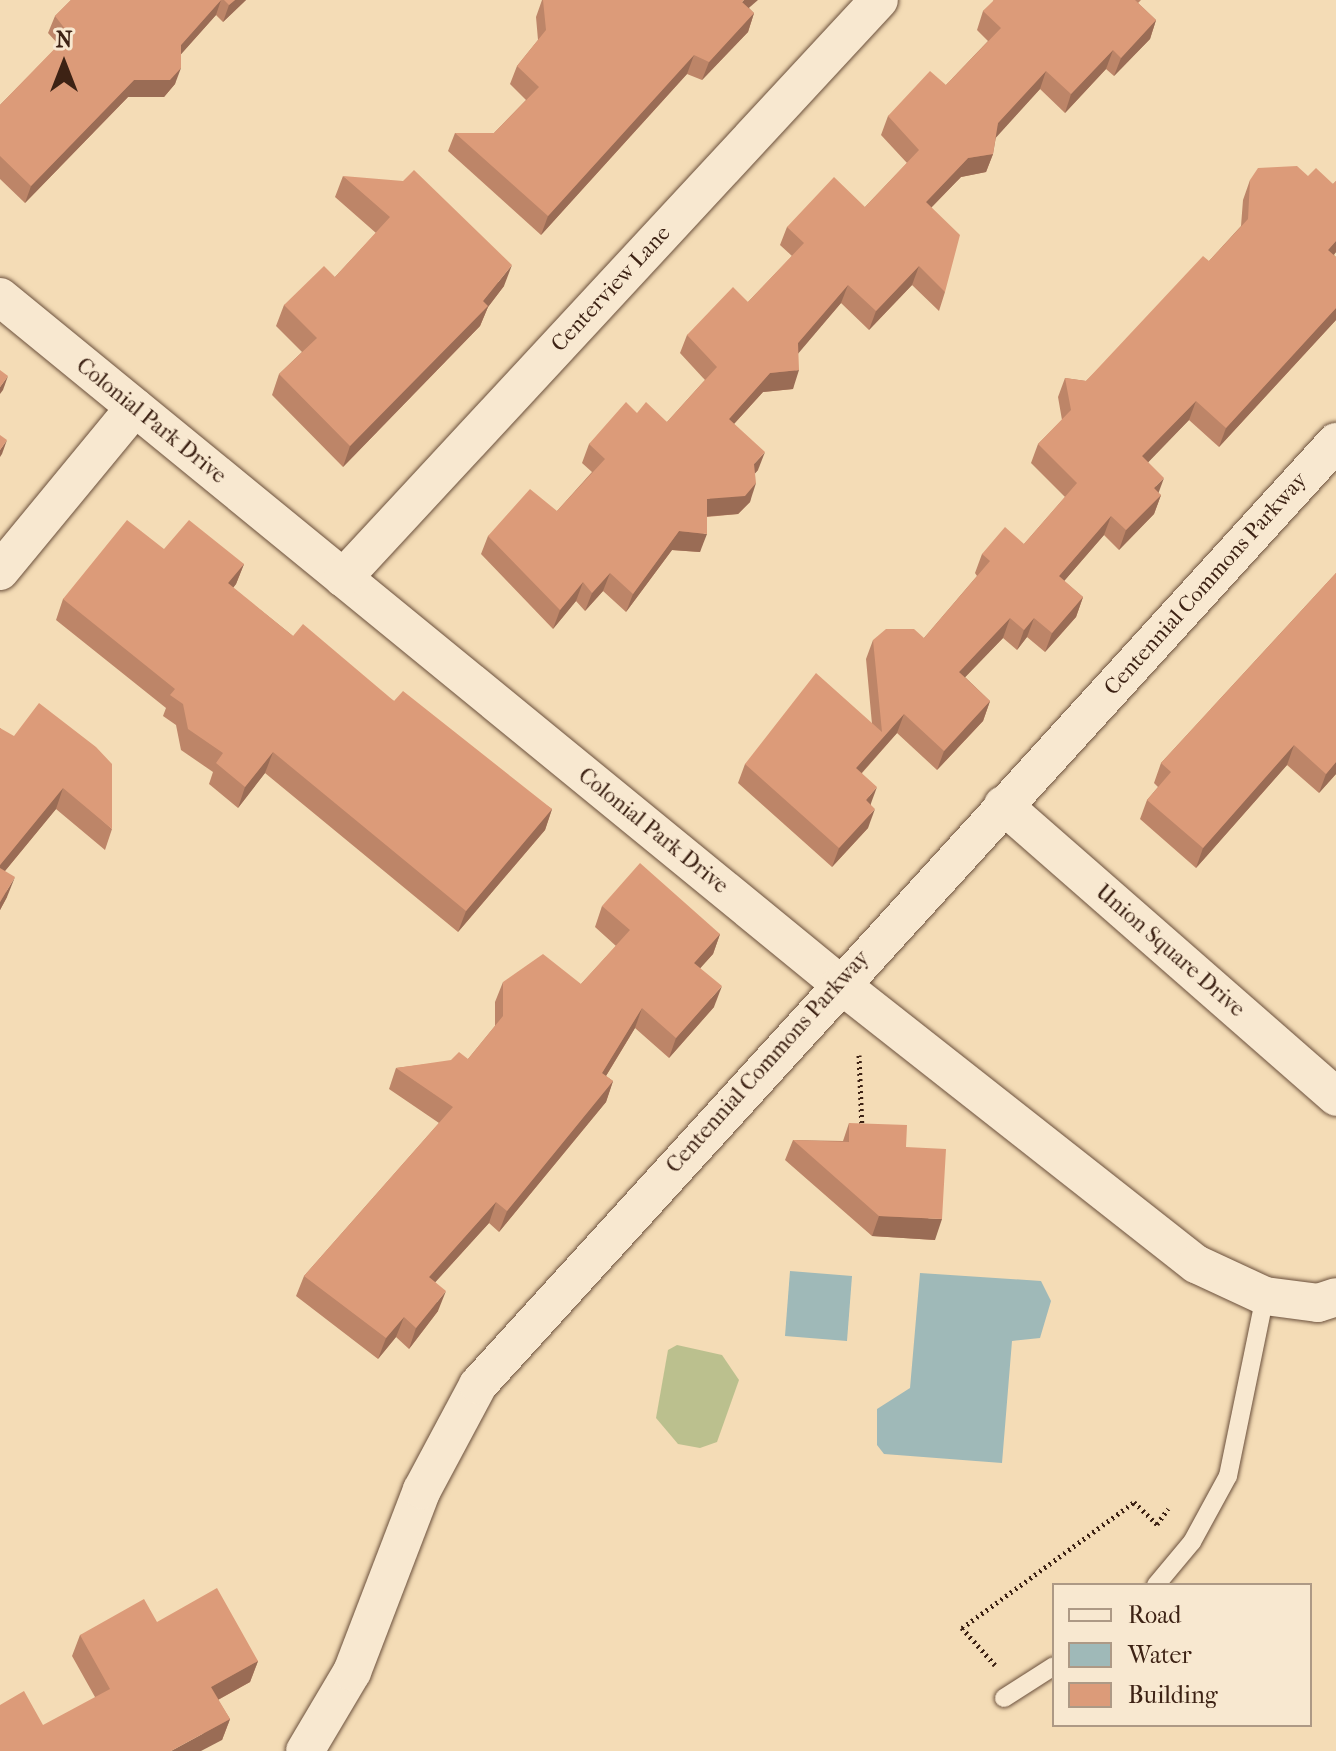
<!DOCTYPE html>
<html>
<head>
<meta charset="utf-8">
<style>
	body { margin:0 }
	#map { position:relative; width:1336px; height:1751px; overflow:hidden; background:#f4dcb6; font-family:"IM FELL French Canon",serif }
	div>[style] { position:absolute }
	.green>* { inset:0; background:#bbc08e }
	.water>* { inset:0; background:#9fb9b8 }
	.path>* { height:5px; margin-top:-2.5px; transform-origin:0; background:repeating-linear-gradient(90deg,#3d2214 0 2px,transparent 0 6px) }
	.roads { filter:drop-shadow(0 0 2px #6b503c) drop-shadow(0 0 2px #6b503c) }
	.service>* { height:18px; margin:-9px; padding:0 9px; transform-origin:9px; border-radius:9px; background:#f8e8d0 }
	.minor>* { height:38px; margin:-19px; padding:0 19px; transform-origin:19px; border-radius:19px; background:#f8e8d0 }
	.wall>* { inset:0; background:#bd8568 }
	.shaded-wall>* { inset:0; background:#9a6c55 }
	.building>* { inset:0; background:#dc9b79 }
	span { translate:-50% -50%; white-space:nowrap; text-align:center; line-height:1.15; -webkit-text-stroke:6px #f8e8d0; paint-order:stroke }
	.street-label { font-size:22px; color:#3d2214 }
	.legend { position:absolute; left:1052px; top:1583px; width:260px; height:144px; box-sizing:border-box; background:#f8e8d0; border:2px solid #ad9985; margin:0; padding:10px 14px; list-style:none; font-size:24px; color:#3d2214 }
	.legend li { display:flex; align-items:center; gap:16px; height:40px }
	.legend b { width:40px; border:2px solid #ad9985 }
	.north { position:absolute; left:24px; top:24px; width:80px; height:80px; -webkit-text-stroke:6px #f8e8d0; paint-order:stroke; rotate:0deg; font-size:22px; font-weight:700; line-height:32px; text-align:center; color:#3d2214 }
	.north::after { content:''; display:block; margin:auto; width:28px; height:36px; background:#3d2214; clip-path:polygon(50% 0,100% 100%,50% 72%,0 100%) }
</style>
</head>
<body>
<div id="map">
	<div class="green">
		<i style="clip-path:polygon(677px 1345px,722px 1355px,739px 1380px,717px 1442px,700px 1448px,678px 1444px,656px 1418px,668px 1350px)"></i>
	</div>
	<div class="water">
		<i style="clip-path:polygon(790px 1271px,852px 1276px,847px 1341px,785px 1336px)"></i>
		<i style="clip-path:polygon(920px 1273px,1041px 1281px,1051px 1301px,1040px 1338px,1012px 1341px,1002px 1463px,884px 1454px,877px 1445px,877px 1409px,910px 1388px)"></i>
	</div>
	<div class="path">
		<i style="left:859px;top:1055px;width:74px;rotate:87.7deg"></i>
		<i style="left:995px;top:1665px;width:50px;rotate:-131.7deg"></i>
		<i style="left:962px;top:1628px;width:213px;rotate:-36.2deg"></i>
		<i style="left:1134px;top:1502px;width:32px;rotate:44deg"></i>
		<i style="left:1157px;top:1524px;width:19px;rotate:-54deg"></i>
	</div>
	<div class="roads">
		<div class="service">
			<i style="left:1156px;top:1585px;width:56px;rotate:-50.1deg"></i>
			<i style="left:1192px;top:1542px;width:75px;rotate:-61.4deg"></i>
			<i style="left:1228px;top:1476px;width:184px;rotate:-78.4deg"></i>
			<i style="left:1004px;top:1698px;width:59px;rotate:-32.6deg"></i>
		</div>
		<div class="minor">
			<i style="left:0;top:297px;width:1085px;rotate:39.28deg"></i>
			<i style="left:840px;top:984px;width:453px;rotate:38.2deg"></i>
			<i style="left:1196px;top:1264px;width:76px;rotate:24.9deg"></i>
			<i style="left:1265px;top:1296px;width:53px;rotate:7.5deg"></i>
			<i style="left:1318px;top:1303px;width:19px;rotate:-18deg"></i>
			<i style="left:0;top:571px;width:212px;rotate:-50.5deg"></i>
			<i style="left:343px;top:578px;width:788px;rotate:-47.16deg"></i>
			<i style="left:1003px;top:805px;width:443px;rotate:41.2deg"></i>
			<i style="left:305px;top:1751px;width:92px;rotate:-59.3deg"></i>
			<i style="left:352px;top:1672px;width:195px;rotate:-69deg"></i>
			<i style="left:422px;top:1490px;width:119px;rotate:-61.9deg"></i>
			<i style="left:478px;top:1385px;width:1275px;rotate:-47.7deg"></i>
		</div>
	</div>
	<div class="wall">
		<i style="clip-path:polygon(71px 0,246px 0,223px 22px,216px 15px,181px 54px,175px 84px,164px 97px,128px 97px,25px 203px,0 179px,0 105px,59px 45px,48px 33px,55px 16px)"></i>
		<i style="clip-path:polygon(542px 0,749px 8px,754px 13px,748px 32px,702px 80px,687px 74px,541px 235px,448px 151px,455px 133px,494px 133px,526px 100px,510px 84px,517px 66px,538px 40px,536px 17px)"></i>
		<i style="clip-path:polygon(993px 0,1141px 0,1138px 3px,1156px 20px,1150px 39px,1114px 76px,1106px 69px,1065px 113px,1040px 89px,996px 137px,993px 154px,986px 172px,961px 177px,931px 208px,945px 292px,939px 311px,912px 285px,869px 330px,841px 303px,798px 353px,793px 389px,763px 392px,734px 424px,758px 470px,755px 473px,750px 502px,738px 514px,707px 517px,700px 552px,672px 550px,626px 612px,603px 591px,585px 611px,576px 601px,553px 629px,481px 554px,488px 536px,557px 511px,592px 472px,582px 463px,589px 444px,637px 413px,667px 422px,705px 380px,680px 353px,687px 335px,748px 302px,792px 256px,780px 245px,787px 227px,865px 207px,907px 163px,881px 135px,888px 116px,946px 85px,988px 41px,977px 30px,983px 11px,994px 1px)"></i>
		<i style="clip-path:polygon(343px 176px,504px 286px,488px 307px,480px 326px,343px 467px,272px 395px,279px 374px,302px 352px,276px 326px,284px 305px,335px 277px,376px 233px,335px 197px)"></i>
		<i style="clip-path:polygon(1308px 176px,1333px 184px,1336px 181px,1336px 252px,1334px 255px,1336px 257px,1336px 320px,1219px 447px,1189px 420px,1148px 462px,1158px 493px,1161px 495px,1154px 514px,1119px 550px,1104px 535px,1064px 581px,1083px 597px,1076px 617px,1045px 652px,1027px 637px,1017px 650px,1003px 638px,965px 677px,990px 701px,983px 721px,937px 770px,897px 733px,862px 773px,871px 805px,868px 828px,832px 867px,738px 783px,745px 764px,872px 724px,866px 659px,873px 640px,924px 638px,977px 576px,975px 573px,982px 554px,1024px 544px,1065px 497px,1031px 463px,1038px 444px,1062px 420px,1058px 397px,1065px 378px,1086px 381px,1209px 261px,1241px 226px,1243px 200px,1250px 180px)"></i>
		<i style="clip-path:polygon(164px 549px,244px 564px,236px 584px,233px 588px,293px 636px,394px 701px,552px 809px,545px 830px,458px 932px,265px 773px,238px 808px,209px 784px,213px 772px,181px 750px,176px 725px,163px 716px,166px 708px,56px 620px,63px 599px)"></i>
		<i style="clip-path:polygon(1336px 573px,1336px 774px,1319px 793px,1287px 765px,1196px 868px,1140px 819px,1147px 800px,1158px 787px,1154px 783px,1161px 763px)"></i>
		<i style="clip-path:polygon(0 728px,112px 829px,105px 850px,56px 809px,5px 871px,7px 897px,0 910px)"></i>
		<i style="clip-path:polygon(602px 906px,720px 934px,713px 954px,700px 968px,714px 1007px,669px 1058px,635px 1028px,606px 1076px,613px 1081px,606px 1102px,499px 1232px,489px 1223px,435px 1282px,438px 1311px,409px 1349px,396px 1337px,378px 1359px,296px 1296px,304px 1276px,439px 1123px,389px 1089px,396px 1068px,468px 1059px,495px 1026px,495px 1002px,503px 982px,581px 984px,616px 946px,595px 927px)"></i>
		<i style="clip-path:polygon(849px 1123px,906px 1147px,935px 1240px,872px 1236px,785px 1160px,793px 1140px,843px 1141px)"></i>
		<i style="clip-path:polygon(157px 1622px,258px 1661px,250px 1682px,218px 1700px,230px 1719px,222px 1740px,95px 1697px,72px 1656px,80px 1635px)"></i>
	</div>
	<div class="shaded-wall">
		<i style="clip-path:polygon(221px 0,216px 15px,175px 61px,181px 45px)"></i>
		<i style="clip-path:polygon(235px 0,246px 0,223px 22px,229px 5px)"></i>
		<i style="clip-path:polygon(744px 0,758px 0,735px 20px,742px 2px)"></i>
		<i style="clip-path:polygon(754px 13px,748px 32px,702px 80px,709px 62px)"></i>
		<i style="clip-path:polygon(1156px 20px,1150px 39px,1114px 76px,1121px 58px)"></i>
		<i style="clip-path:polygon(1113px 50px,1106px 69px,1065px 113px,1071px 94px)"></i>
		<i style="clip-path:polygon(694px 55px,687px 74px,541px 235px,548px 216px)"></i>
		<i style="clip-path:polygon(181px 68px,175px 84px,164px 97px,128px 97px,25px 203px,31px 186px,134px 80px)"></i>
		<i style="clip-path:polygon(1046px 71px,1040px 89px,992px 142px,998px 123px)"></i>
		<i style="clip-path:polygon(993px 154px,986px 172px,961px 177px,919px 220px,926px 202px,968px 158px)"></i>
		<i style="clip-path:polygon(1336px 241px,1336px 252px,1321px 269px,1328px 250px)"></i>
		<i style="clip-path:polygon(512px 265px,504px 286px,488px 307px,480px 326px,343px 467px,350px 446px,483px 301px)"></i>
		<i style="clip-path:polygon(919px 266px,912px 285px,869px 330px,876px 311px)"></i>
		<i style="clip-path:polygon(848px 285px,841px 303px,791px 362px,798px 343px)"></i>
		<i style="clip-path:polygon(1336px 308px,1336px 320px,1219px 447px,1226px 428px)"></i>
		<i style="clip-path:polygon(799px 370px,793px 389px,763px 392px,722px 437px,729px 419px,770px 373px)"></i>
		<i style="clip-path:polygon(8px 376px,3px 390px,0 394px,0 387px)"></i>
		<i style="clip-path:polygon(1196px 401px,1189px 420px,1135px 476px,1142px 456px)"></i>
		<i style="clip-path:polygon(7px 440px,2px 454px,0 457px,0 450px)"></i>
		<i style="clip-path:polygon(765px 452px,758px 470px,747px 483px,754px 464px)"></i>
		<i style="clip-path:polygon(1164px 478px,1157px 497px,1154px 488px)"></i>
		<i style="clip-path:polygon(756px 483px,750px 502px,738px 514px,700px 517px,707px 499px)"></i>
		<i style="clip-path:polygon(1161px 495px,1154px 514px,1119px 550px,1126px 530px)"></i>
		<i style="clip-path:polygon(1111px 516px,1104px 535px,1052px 595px,1059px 576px)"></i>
		<i style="clip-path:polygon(679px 531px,707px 534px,700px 552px,672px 550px,626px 612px,633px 594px)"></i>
		<i style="clip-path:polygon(244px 564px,236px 584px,220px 604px,228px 583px)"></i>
		<i style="clip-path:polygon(610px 573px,603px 591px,585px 611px,592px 593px)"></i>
		<i style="clip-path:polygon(583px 582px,576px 601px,553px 629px,560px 610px)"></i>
		<i style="clip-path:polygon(1083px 597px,1076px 617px,1045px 652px,1052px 633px)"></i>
		<i style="clip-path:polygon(1010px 618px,1003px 638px,952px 691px,959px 672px)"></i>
		<i style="clip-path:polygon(1034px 618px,1027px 637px,1017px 650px,1024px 630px)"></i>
		<i style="clip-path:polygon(990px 701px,983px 721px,937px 770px,944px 751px)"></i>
		<i style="clip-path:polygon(904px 714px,897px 733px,849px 787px,856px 768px)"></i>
		<i style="clip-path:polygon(1294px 745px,1287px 765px,1196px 868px,1203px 848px)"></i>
		<i style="clip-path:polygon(273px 752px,265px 773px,238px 808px,245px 787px)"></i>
		<i style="clip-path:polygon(1336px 762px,1336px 774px,1319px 793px,1326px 774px)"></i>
		<i style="clip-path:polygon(877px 787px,870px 806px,866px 800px)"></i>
		<i style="clip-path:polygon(63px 788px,56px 809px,0 877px,0 865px)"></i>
		<i style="clip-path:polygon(552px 809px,545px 830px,458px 932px,466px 911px)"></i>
		<i style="clip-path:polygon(875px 809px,868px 828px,832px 867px,839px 848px)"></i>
		<i style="clip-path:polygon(15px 877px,7px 897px,0 910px,0 902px)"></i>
		<i style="clip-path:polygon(720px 934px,713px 954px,687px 983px,694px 963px)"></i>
		<i style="clip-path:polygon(722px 986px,714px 1007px,669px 1058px,676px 1038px)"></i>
		<i style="clip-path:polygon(642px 1008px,635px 1028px,595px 1094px,602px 1073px)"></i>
		<i style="clip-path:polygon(613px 1081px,606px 1102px,499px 1232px,507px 1211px)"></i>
		<i style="clip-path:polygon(496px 1202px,489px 1223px,421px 1298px,429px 1277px)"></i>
		<i style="clip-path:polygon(879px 1216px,942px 1219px,935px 1240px,872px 1236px)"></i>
		<i style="clip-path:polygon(446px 1291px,438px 1311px,409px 1349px,416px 1328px)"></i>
		<i style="clip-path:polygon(404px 1317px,396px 1337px,378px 1359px,386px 1338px)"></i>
		<i style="clip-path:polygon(258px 1661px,250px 1682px,203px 1708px,211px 1687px)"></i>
		<i style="clip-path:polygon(230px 1719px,222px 1740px,201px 1751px,171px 1751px)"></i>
	</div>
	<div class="building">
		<i style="clip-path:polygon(71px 0,221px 0,181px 45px,181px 68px,170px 80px,134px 80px,31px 186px,0 156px,0 105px,69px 34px,55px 16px)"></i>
		<i style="clip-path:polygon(224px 0,235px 0,229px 5px)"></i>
		<i style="clip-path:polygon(543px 0,744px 0,742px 2px,754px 13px,709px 62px,694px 55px,548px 216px,455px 133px,494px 133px,539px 87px,517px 66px,546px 30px)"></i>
		<i style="clip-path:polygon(994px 0,1135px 0,1156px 20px,1121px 58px,1113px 50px,1071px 94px,1046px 71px,998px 123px,993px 154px,968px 158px,926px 202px,960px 235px,945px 292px,919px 266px,876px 311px,848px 285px,798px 343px,799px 370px,770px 373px,729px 419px,765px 452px,754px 464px,756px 483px,745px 496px,707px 499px,707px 534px,679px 531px,633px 594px,610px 573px,592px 593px,583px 582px,560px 610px,488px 536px,530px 489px,557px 511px,605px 459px,589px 444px,626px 402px,637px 413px,646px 402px,667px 422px,717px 367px,687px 335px,733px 287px,748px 302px,804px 243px,787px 227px,834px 177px,865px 207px,919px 150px,888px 116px,930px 71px,946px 85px,1001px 28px,983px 11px)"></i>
		<i style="clip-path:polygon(1297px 166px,1308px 176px,1316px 168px,1333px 184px,1336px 181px,1336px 241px,1328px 250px,1336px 257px,1336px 308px,1226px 428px,1196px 401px,1142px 456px,1164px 478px,1154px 488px,1161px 495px,1126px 530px,1111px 516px,1059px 576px,1083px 597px,1052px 633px,1034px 618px,1024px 630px,1010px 618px,959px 672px,990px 701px,944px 751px,904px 714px,856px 768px,877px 787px,866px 800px,875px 809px,839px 848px,745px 764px,816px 673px,882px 732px,873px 640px,886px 629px,914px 629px,924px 638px,990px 561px,982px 554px,1005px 527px,1024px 544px,1077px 483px,1038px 444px,1071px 410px,1065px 378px,1086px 381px,1203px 256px,1209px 261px,1248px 219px,1250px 180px,1258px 168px)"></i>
		<i style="clip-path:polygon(414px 170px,512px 265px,483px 301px,488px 306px,350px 446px,279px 374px,317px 338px,284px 305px,324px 266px,335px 277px,390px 217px,343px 176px,403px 181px)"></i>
		<i style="clip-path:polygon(0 370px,8px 376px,0 387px)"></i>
		<i style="clip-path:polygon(0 435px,7px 440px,0 450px)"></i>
		<i style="clip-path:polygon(127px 520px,164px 549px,189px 520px,244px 564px,228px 583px,293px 636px,303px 624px,394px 701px,403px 691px,552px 809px,466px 911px,273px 752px,245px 787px,216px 763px,223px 753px,188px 729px,183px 704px,170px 695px,175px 689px,63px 599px)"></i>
		<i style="clip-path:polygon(1336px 573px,1336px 762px,1326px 774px,1294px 745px,1203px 848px,1147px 800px,1171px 772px,1161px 763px)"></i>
		<i style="clip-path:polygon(39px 703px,96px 747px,112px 764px,112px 829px,63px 788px,0 865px,0 728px,14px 736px)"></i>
		<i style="clip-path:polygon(640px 863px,720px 934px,694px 963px,722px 986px,676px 1038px,642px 1008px,602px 1073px,613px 1081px,507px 1211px,496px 1202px,429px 1277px,446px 1291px,416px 1328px,404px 1317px,386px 1338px,304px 1276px,453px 1107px,396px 1068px,451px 1060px,459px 1052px,468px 1059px,503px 1016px,503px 982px,543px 954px,581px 984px,630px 930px,602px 906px)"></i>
		<i style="clip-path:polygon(0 868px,15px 877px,0 902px)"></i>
		<i style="clip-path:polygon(849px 1123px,907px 1125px,906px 1147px,946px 1149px,942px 1219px,879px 1216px,793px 1140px,849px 1142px)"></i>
		<i style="clip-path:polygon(217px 1588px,258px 1661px,211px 1687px,230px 1719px,171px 1751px,0 1751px,0 1705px,24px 1691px,43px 1725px,110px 1689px,80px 1635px,144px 1599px,157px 1622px)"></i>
	</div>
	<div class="street-label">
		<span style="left:611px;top:289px;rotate:-47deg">Centerview Lane</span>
		<span style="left:151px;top:421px;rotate:39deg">Colonial Park Drive</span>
		<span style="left:1206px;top:584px;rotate:-48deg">Centennial Commons Parkway</span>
		<span style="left:653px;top:831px;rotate:39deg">Colonial Park Drive</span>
		<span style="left:1170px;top:951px;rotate:41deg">Union Square Drive</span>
		<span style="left:768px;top:1062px;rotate:-48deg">Centennial Commons Parkway</span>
	</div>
	<ul class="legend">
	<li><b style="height:10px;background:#f8e8d0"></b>Road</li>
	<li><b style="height:22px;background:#9fb9b8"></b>Water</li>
	<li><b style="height:22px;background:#dc9b79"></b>Building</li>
	</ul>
	<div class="north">N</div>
</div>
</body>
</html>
